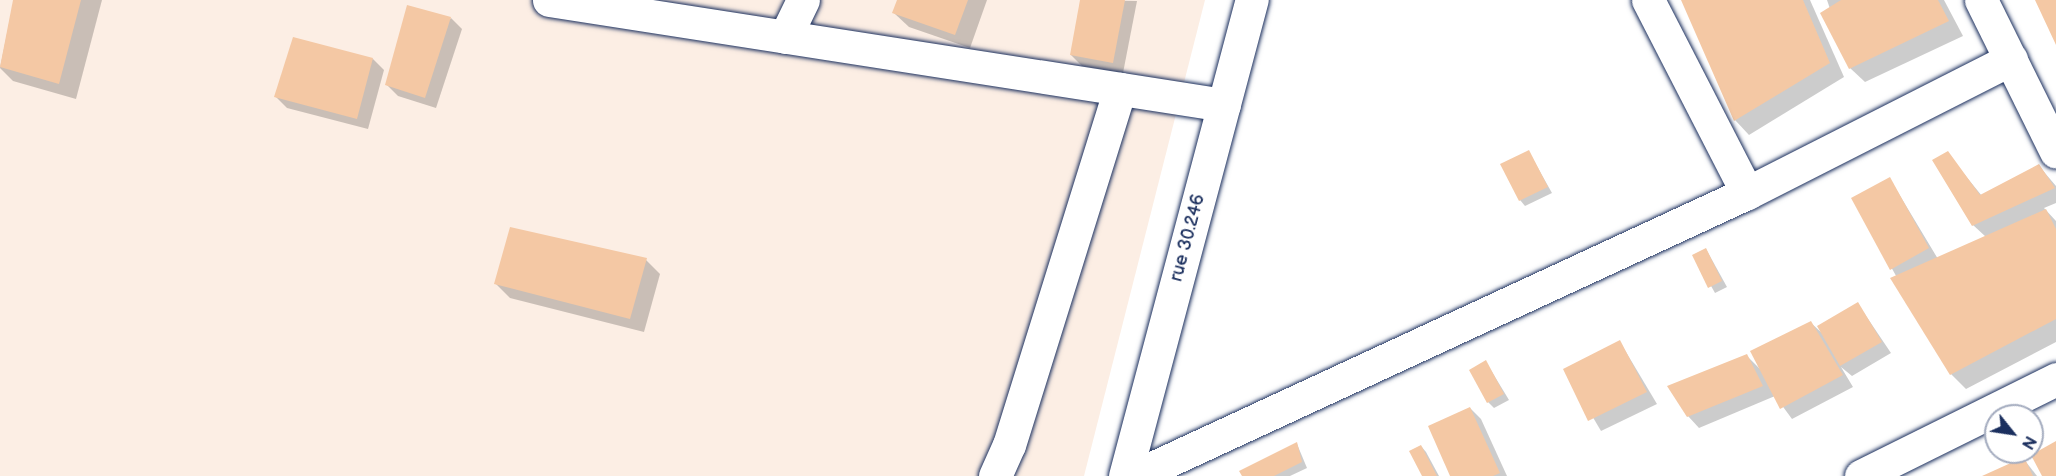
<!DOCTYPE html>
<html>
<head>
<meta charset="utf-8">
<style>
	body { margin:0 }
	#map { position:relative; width:2056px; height:476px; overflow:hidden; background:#fff; font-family:"Balsamiq Sans",sans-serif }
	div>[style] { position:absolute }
	.built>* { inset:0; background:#fceee4 }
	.shadow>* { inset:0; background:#0003 }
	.building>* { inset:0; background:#f4c8a4 }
	.roads { filter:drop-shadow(0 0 2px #1b2f5e) drop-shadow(0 0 2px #1b2f5e) }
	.minor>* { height:33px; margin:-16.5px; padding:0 16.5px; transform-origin:16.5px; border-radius:16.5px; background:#fff }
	span { translate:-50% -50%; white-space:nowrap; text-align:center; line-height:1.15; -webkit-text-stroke:4.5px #fff; paint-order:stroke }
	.street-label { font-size:18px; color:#1b2f5e }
	.north { position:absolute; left:1984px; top:404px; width:60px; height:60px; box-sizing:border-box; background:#fff; border:2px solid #a4acbf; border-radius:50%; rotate:120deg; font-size:16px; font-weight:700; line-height:24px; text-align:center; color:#1b2f5e }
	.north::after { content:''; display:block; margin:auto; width:21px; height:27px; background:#1b2f5e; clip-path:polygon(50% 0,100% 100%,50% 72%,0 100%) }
</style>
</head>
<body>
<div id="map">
	<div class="built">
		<i style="clip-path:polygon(0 0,1205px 0,1084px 476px,0 476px)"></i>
	</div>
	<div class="shadow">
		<i style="clip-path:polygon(14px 0,102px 0,76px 99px,13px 81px,0 68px)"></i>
		<i style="clip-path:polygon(898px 0,987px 0,970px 48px,909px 27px,894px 13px)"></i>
		<i style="clip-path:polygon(1082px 0,1137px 1px,1123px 73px,1082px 66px,1071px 55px)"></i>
		<i style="clip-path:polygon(1683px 0,1810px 0,1844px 77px,1749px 135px,1735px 120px)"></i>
		<i style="clip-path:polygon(1827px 0,1944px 0,1963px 36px,1865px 82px,1850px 68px)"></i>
		<i style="clip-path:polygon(451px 18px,462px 29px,436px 108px,398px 96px,387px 85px)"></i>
		<i style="clip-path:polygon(373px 59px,384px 70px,368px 129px,287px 108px,276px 97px)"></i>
		<i style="clip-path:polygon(1529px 152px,1552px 193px,1525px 206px,1520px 200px)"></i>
		<i style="clip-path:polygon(1947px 153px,1982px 196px,2039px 166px,2056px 186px,2056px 203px,2044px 208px,2056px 221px,2056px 342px,1966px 389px,1951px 374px,1853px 199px,1890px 179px,1938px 259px,1986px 237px,1973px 225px)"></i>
		<i style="clip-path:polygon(1706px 249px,1727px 287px,1715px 293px,1694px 256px)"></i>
		<i style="clip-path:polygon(646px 260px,660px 274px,644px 332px,510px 298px,496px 284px)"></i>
		<i style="clip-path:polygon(1858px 304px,1891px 353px,1852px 376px,1841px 367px,1853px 387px,1792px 419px,1775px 396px,1699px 428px,1688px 416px,1747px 356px,1761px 370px,1811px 323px,1822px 333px)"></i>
		<i style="clip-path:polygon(1620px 342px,1657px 404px,1601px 431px,1565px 370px)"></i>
		<i style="clip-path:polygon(1486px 362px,1509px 400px,1494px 408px,1488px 402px)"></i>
		<i style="clip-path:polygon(1470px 408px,1481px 419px,1507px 476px,1452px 476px)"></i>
		<i style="clip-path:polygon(1297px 444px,1307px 468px,1290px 476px,1244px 476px)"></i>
		<i style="clip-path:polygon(1421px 446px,1426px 452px,1439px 476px,1424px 476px)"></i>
		<i style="clip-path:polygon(2023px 458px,2037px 476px,1986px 476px)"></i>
	</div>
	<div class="building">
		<i style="clip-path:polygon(13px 0,81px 0,59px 84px,0 67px)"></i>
		<i style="clip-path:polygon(897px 0,968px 0,955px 35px,892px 13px)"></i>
		<i style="clip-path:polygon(1080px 0,1125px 0,1113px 63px,1070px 55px)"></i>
		<i style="clip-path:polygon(1681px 0,1803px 0,1830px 63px,1734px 121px)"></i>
		<i style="clip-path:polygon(1841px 0,1938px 0,1949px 21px,1849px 69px,1820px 13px)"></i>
		<i style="clip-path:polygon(2035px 0,2056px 0,2056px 45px)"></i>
		<i style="clip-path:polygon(407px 5px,451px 17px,425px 98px,385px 85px)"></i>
		<i style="clip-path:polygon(293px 37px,373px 58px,357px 119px,274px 97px)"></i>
		<i style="clip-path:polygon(1529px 150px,1548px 187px,1519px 201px,1500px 164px)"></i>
		<i style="clip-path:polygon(1948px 151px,1980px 195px,2039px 164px,2055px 188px,1972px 226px,1932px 160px)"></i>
		<i style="clip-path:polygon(1890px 177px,1929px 248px,1890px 270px,1851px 198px)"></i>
		<i style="clip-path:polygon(2046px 209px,2056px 229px,2056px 319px,1950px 375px,1890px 278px)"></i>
		<i style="clip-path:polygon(510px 227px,647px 258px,630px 319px,494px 284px)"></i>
		<i style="clip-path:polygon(1706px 248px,1722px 281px,1708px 288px,1692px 255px)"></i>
		<i style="clip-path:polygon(1858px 302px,1882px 342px,1840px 366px,1817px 326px)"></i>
		<i style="clip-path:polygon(1811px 321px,1843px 375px,1780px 409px,1750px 351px)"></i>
		<i style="clip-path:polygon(1620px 340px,1647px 392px,1588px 421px,1563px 369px)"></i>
		<i style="clip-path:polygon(1747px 354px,1763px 386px,1687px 417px,1667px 386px)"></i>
		<i style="clip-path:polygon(1486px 360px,1504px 394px,1487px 403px,1469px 370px)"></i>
		<i style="clip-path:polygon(1470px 407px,1500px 473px,1493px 476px,1450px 476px,1428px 426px)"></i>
		<i style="clip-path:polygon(2056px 441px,2056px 476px,2042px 476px,2031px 455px)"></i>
		<i style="clip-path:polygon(1297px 442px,1302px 462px,1274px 476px,1242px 476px,1239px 471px)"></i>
		<i style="clip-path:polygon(1421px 445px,1437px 476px,1422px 476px,1409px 451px)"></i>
		<i style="clip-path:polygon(2024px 457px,2033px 476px,1982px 476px)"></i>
	</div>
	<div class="roads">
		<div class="minor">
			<i style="left:549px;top:0;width:683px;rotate:8.84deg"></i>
			<i style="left:1648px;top:0;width:217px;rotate:62.8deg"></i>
			<i style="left:1981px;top:0;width:169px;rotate:63.7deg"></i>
			<i style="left:785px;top:37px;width:41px;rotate:-64.1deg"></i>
			<i style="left:995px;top:476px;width:34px;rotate:-66deg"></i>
			<i style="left:1009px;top:445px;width:373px;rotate:-72.7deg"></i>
			<i style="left:1125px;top:476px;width:493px;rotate:-75.1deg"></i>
			<i style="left:1135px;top:476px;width:674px;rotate:-24.82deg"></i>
			<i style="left:1747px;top:193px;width:296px;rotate:-26.9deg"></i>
			<i style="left:1861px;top:476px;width:218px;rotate:-26.4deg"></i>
		</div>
	</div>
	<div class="street-label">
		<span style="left:1188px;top:238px;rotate:-75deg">rue 30.246</span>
	</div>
	<div class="north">N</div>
</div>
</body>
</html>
